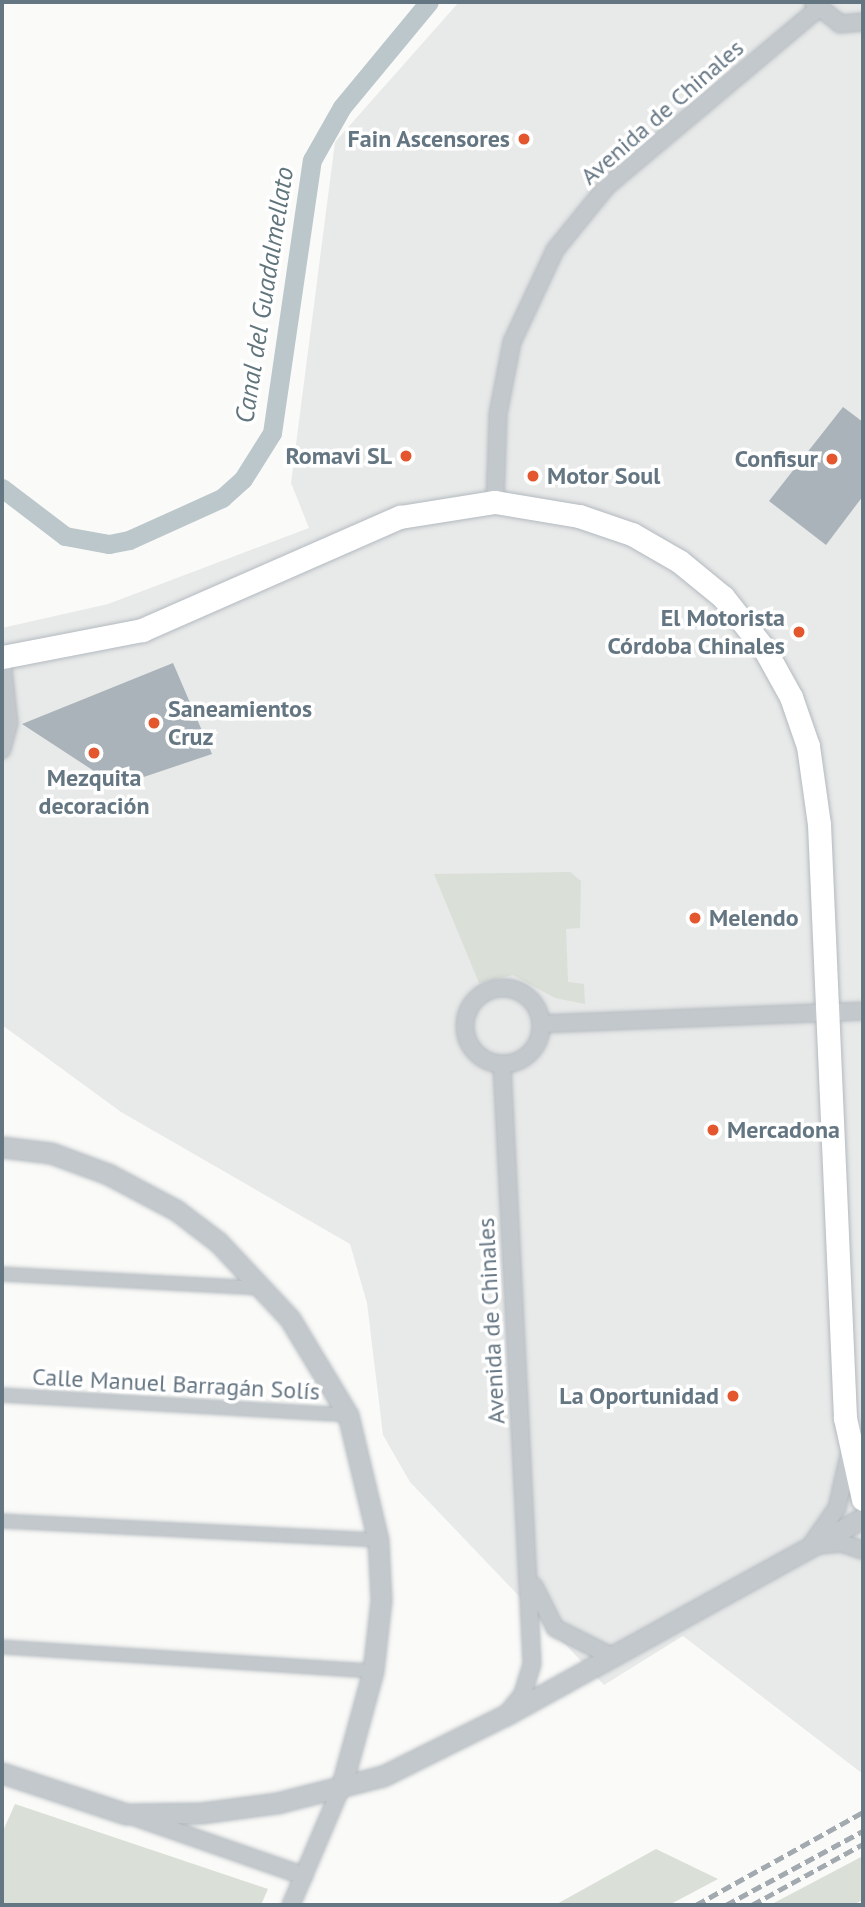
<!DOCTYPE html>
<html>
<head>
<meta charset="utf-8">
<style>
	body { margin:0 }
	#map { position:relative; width:865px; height:1907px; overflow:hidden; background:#fafaf8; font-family:"PT Sans",sans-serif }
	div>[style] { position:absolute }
	.built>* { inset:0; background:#e8e9e9 }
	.green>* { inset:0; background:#dadfd7 }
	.canal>* { height:19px; margin:-9.5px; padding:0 9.5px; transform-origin:9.5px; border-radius:9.5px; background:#bbc7cb }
	.building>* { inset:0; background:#aab3b9 }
	.roads { filter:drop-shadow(0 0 2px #b3babf) drop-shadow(0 0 2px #b3babf) }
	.pedestrian>* { height:12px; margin:-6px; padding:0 6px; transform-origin:6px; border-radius:6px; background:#c3c8cc }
	.minor>* { height:16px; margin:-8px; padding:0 8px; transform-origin:8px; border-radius:8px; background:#c3c8cc }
	.minor>.ring { margin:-8px; padding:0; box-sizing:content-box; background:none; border:16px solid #c3c8cc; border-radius:50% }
	.tertiary>* { height:19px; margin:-9.5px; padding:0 9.5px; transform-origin:9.5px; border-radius:9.5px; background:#c3c8cc }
	.secondary>* { height:23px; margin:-11.5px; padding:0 11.5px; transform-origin:11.5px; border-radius:11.5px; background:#fff }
	.rail>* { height:5px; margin-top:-2.5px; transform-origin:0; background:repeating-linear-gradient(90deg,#a2aab0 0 10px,transparent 0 15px) }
	.dots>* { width:19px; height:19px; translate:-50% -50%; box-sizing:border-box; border:4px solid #fff; border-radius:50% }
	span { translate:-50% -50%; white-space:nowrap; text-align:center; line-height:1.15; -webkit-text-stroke:7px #fff; paint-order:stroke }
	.street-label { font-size:24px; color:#657683 }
	.poi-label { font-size:24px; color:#657683; font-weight:700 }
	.right { translate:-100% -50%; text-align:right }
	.left { translate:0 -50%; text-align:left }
	.water-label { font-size:26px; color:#60757c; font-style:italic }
	.frame { position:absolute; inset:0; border:4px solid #657683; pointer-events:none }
</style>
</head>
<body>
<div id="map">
	<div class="built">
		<i style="clip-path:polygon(459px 2px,863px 2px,863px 1774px,683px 1636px,604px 1685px,410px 1482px,383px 1435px,367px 1303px,350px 1244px,121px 1112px,2px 1025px,2px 628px,108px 604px,309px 528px,291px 483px,335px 142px)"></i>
	</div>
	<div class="green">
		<i style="clip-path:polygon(570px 872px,581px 881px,580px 928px,566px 929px,568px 982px,584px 984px,585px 1004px,555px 998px,513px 975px,479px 983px,434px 874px)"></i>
		<i style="clip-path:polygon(15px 1804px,268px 1889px,261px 1905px,2px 1905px,2px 1833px)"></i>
		<i style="clip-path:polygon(656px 1849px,718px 1879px,669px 1905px,555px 1905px)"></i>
		<i style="clip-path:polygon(863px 1856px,863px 1900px,852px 1905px,770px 1905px)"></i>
	</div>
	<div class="canal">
		<i style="left:2px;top:488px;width:79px;rotate:37.3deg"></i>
		<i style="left:65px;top:536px;width:45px;rotate:10.3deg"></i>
		<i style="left:109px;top:544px;width:20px;rotate:-11deg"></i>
		<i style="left:129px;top:540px;width:102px;rotate:-24.3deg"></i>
		<i style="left:222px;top:498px;width:28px;rotate:-42deg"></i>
		<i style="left:243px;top:479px;width:54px;rotate:-57.8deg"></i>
		<i style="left:272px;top:433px;width:276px;rotate:-81.7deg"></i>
		<i style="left:312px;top:160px;width:61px;rotate:-60.5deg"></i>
		<i style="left:342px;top:107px;width:136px;rotate:-50.4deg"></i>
	</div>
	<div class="building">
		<i style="clip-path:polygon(843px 407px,863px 422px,863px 496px,826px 545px,769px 501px)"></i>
		<i style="clip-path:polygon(173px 663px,212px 754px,117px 786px,22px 724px)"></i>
	</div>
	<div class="roads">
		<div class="pedestrian">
			<i style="left:2px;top:1274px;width:262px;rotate:3.1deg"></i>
			<i style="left:2px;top:1395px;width:347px;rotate:3.3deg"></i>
			<i style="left:2px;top:1521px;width:376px;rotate:2.9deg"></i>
			<i style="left:2px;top:1647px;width:372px;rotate:3.7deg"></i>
		</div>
		<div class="minor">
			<i style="left:813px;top:2px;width:35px;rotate:39deg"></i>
			<i style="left:840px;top:24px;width:23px;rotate:-5deg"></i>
			<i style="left:495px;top:502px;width:88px;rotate:-88deg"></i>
			<i style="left:498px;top:414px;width:73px;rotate:-79deg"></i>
			<i style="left:512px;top:342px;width:102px;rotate:-64.9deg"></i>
			<i style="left:555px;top:250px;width:82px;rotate:-50.9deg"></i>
			<i style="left:607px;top:186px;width:274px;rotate:-40deg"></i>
			<i style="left:2px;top:659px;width:64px;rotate:83.8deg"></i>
			<i style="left:9px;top:723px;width:28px;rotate:105deg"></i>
			<i class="ring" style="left:465px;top:988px;width:60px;height:60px"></i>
			<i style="left:542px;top:1024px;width:321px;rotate:-2.3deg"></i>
			<i style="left:502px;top:1065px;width:600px;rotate:87.13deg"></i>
			<i style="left:532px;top:1664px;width:31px;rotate:107deg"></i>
			<i style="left:523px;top:1694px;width:21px;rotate:129deg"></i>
			<i style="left:813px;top:1542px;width:42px;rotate:-54.8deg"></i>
			<i style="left:837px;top:1508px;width:54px;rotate:-77.2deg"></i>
			<i style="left:819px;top:1545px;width:22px;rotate:-5deg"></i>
			<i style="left:841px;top:1543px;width:23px;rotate:18deg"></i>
			<i style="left:534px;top:1586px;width:47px;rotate:63.4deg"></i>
			<i style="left:555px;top:1628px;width:63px;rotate:26.6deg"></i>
			<i style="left:135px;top:1817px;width:179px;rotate:19.2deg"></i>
			<i style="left:291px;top:1905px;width:127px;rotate:-66.9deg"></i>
		</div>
		<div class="tertiary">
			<i style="left:2px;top:1147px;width:49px;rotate:7deg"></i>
			<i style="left:51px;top:1153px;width:61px;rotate:20.2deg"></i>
			<i style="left:108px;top:1174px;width:77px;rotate:27.9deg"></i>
			<i style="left:176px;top:1210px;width:53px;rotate:37.3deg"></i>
			<i style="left:218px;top:1242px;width:105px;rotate:46.9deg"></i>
			<i style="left:290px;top:1319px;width:112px;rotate:58.9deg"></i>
			<i style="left:348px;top:1415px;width:129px;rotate:76.5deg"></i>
			<i style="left:378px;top:1540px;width:60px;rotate:87.1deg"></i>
			<i style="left:381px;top:1600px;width:71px;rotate:96.4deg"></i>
			<i style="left:373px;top:1671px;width:121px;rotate:105.3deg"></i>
			<i style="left:2px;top:1773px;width:131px;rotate:18.3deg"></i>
			<i style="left:126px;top:1814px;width:75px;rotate:-0.8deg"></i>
			<i style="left:201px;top:1813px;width:77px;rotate:-7.5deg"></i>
			<i style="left:277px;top:1803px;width:109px;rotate:-14.3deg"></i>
			<i style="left:383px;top:1776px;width:137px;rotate:-26.4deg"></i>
			<i style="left:506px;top:1715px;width:408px;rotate:-28.9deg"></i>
		</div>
		<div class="secondary">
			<i style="left:2px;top:657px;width:143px;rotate:-10.9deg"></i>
			<i style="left:142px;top:630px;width:282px;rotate:-23.7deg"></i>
			<i style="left:400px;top:517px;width:96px;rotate:-9deg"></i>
			<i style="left:495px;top:502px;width:85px;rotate:9.5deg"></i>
			<i style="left:579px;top:516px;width:56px;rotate:18.8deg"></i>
			<i style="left:632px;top:534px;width:54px;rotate:29.9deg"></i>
			<i style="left:679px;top:561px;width:57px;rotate:39.3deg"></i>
			<i style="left:723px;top:597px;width:68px;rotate:51.6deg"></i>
			<i style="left:765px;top:650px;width:54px;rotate:61deg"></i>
			<i style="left:791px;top:697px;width:52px;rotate:70.9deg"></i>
			<i style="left:808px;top:746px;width:79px;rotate:82deg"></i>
			<i style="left:819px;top:824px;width:595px;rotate:87.49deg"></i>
			<i style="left:845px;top:1418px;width:83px;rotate:77.5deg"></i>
		</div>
	</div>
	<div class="rail">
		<i style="left:696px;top:1905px;width:191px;rotate:-29.1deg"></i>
		<i style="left:726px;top:1905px;width:156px;rotate:-28.4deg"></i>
		<i style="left:752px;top:1905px;width:127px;rotate:-28.8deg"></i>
	</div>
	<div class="dots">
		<i style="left:524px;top:139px;background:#e4572e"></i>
		<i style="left:406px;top:456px;background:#e4572e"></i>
		<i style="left:832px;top:459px;background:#e4572e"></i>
		<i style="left:533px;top:476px;background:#e4572e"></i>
		<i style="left:799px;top:632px;background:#e4572e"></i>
		<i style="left:154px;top:723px;background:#e4572e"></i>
		<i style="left:94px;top:753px;background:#e4572e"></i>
		<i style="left:695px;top:918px;background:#e4572e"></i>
		<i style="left:713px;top:1130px;background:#e4572e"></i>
		<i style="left:733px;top:1396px;background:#e4572e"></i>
	</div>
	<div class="street-label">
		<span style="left:662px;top:112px;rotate:-41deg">Avenida de Chinales</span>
		<span style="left:491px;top:1321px;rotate:-93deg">Avenida de Chinales</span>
		<span style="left:176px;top:1384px;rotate:3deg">Calle Manuel Barragán Solís</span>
	</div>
	<div class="poi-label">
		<span class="right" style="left:510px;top:139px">Fain Ascensores</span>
		<span class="right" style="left:392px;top:456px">Romavi SL</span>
		<span class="right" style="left:818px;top:459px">Confisur</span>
		<span class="left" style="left:547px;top:476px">Motor Soul</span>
		<span class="right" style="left:785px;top:632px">El Motorista<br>Córdoba Chinales</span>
		<span class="left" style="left:168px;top:723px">Saneamientos<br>Cruz</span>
		<span style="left:94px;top:792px">Mezquita<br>decoración</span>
		<span class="left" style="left:709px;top:918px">Melendo</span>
		<span class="left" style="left:727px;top:1130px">Mercadona</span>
		<span class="right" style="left:719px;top:1396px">La Oportunidad</span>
	</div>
	<div class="water-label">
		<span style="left:264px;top:295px;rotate:-81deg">Canal del Guadalmellato</span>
	</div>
	<div class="frame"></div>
</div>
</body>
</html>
